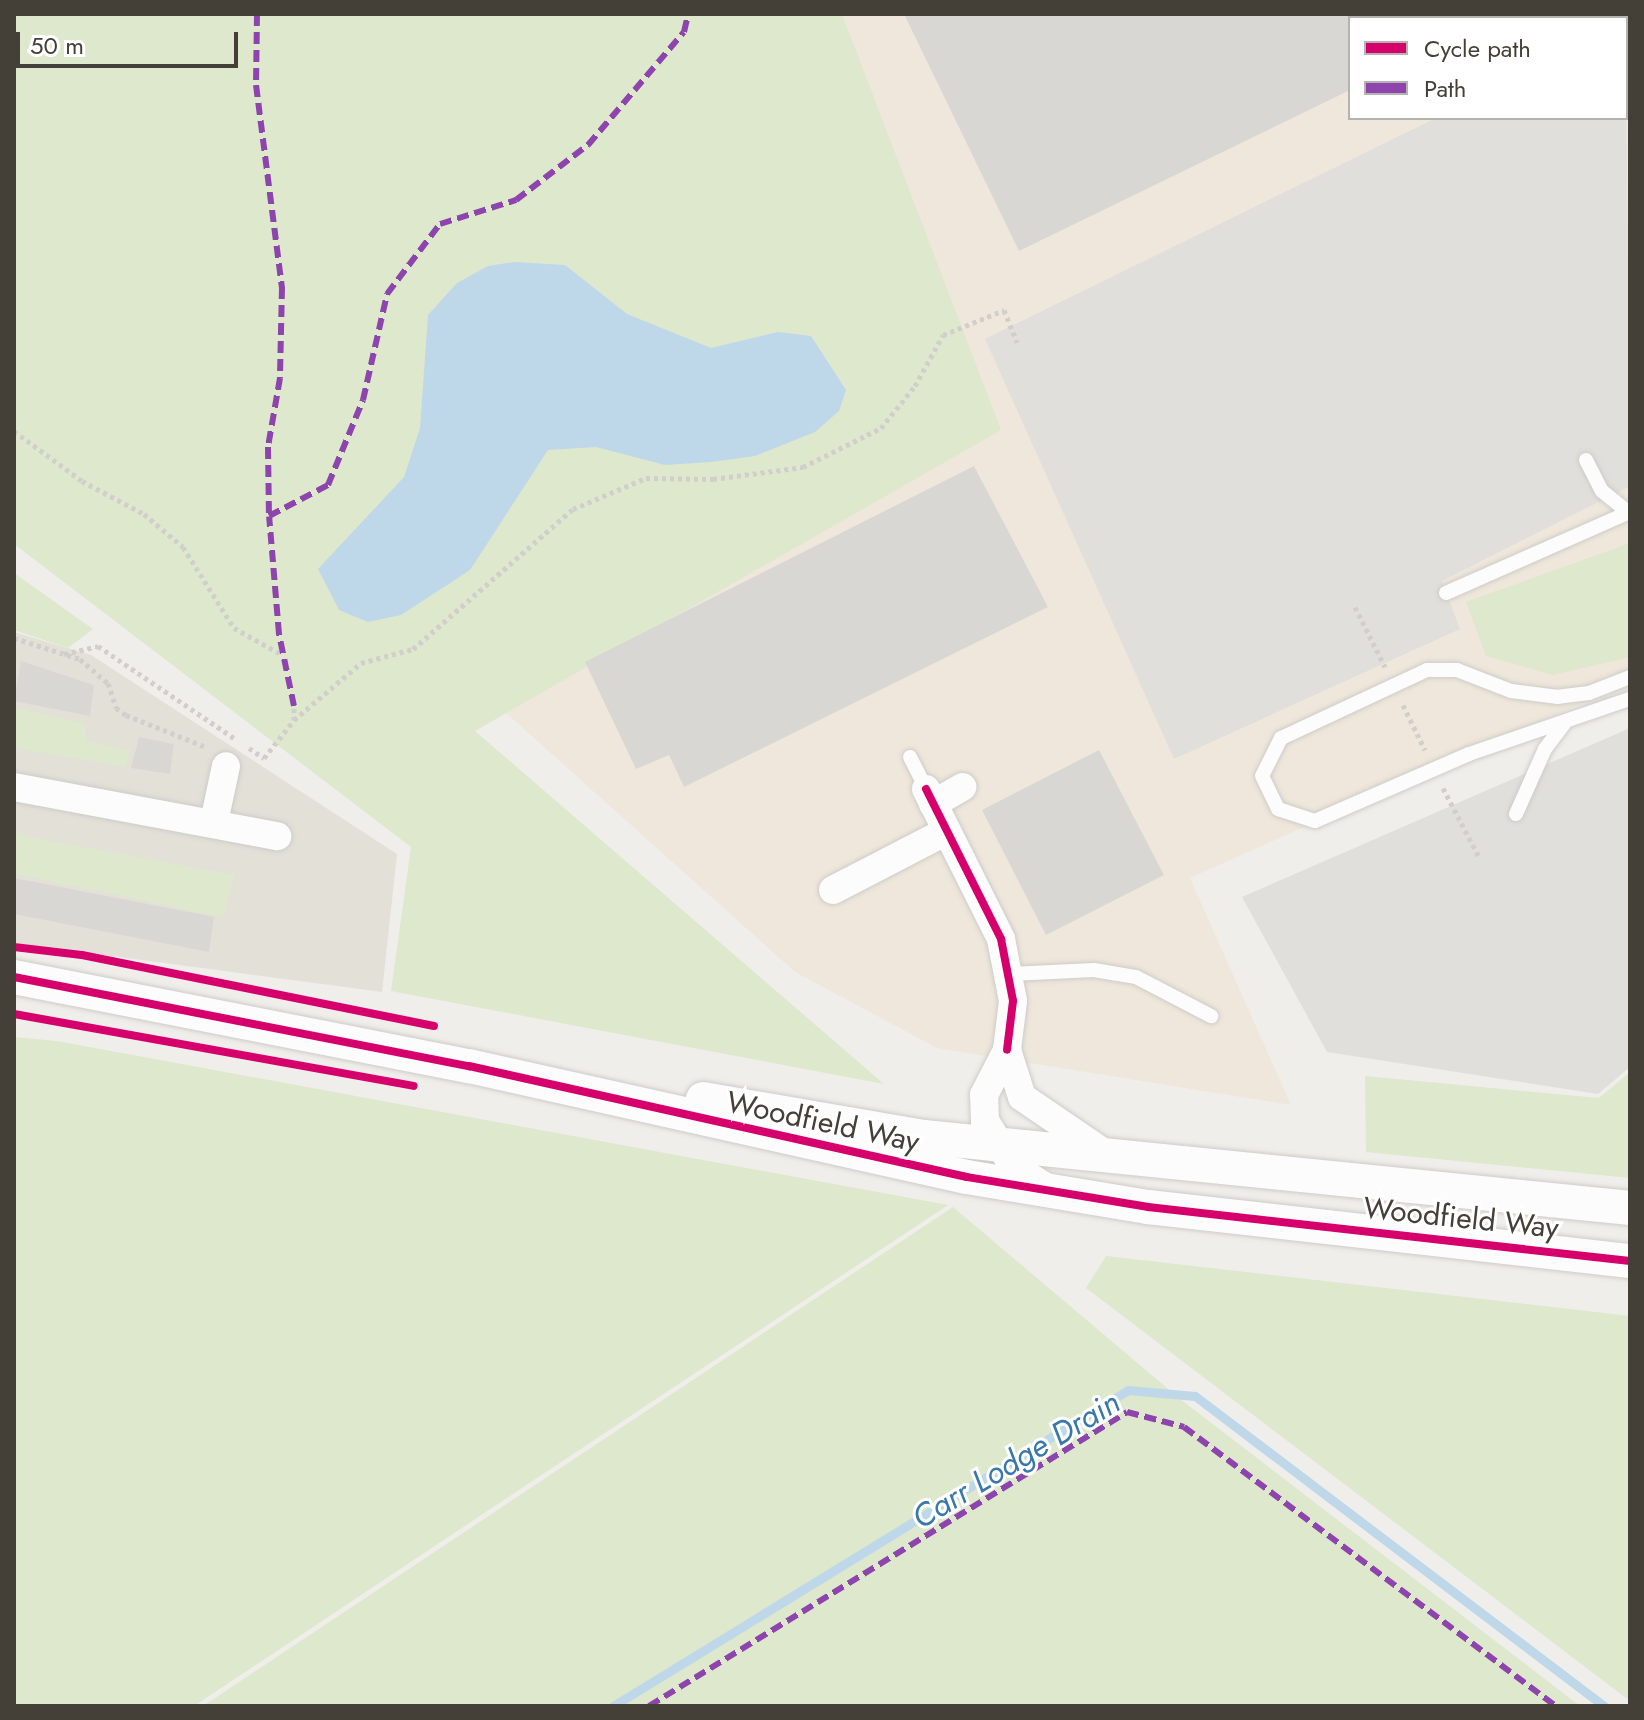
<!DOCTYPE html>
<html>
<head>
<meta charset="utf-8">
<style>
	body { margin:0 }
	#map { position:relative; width:1644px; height:1720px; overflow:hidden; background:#f0eeea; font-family:Jost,sans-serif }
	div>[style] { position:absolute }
	.residential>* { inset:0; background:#e3e0d8 }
	.commercial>* { inset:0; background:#efe7db }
	.green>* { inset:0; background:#dde8cc }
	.parking>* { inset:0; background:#e1dfdb }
	.water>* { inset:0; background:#bed8ea }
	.stream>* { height:9px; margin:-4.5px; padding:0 4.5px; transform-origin:4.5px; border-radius:4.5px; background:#bed8ea }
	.building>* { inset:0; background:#d9d7d3 }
	.path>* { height:5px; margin-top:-2.5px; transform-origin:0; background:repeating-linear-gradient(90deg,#d1cecb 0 4px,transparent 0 8px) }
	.roads { filter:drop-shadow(0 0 2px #ceccc8) drop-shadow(0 0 2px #ceccc8) }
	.service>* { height:14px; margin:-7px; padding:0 7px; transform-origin:7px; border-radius:7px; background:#fdfcfc }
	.minor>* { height:28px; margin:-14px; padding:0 14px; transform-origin:14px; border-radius:14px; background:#fdfcfc }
	.tertiary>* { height:34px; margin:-17px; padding:0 17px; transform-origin:17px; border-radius:17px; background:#fdfcfc }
	.quiet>* { height:6px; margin-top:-3px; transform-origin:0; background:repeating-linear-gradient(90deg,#8e44ad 0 12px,transparent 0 18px) }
	.cycleway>* { height:8px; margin:-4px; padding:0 4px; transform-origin:4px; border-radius:4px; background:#d6006c }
	span { translate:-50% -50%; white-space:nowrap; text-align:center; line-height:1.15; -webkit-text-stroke:6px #fff; paint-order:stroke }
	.street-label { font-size:30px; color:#454037 }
	.water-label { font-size:32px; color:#3978a9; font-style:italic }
	.frame { position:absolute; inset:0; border:16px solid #454037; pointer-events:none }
	.legend { position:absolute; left:1348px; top:16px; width:280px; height:104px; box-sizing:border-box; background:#fff; border:2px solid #b5b3af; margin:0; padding:10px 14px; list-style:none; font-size:24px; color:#454037 }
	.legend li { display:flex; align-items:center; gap:16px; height:40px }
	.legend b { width:40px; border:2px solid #b5b3af }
	.scale { position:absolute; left:16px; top:32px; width:222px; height:36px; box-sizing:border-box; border:4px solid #454037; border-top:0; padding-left:10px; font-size:24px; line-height:28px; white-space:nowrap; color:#454037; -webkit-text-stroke:6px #fff; paint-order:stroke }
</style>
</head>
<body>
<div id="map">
	<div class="residential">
		<i style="clip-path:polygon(14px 632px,91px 655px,397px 854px,382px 992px,14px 943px)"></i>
	</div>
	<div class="commercial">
		<i style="clip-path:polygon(evenodd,842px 14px,1630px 14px,1630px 682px,1190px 878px,1291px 1105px,937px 1048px,795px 972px,506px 713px,1000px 430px,842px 14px,1350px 18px,1626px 18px,1626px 118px,1350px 118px,1350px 18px)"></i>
	</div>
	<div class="green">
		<i style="clip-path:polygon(14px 14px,842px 14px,1001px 430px,475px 731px,884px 1084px,391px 991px,411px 847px,14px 544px)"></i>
		<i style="clip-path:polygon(1630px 543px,1630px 657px,1553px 675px,1486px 656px,1466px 602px)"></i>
		<i style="clip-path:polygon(14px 573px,93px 629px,68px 648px,14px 630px)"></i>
		<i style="clip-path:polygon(14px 708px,85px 723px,86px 741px,130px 751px,126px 767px,14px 748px)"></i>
		<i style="clip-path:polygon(14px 834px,235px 875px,223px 917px,14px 874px)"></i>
		<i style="clip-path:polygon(14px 1037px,57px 1041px,948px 1205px,194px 1706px,14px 1706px)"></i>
		<i style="clip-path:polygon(1630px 1072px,1630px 1178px,1366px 1152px,1365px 1076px,1599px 1098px)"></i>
		<i style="clip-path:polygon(953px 1207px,1180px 1399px,1580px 1706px,203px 1706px)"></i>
		<i style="clip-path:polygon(1106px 1256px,1630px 1316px,1630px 1701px,1086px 1288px)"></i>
	</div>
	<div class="parking">
		<i style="clip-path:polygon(1626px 64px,1630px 486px,1442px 581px,1460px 629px,1174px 759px,985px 339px,1436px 118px,1626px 118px)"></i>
		<i style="clip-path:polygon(1630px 728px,1630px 1067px,1598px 1094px,1327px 1052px,1242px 897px)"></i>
	</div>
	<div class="water">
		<i style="clip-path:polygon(514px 262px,565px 265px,627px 314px,711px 348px,778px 332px,811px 336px,846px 390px,839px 411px,815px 432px,755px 456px,711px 462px,665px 465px,596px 447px,548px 450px,470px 570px,401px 615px,368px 622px,339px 610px,318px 569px,404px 477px,420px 428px,428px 315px,457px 283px,488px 266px)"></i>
	</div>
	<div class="stream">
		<i style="left:613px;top:1706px;width:604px;rotate:-31.53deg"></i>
		<i style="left:1128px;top:1390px;width:67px;rotate:5.1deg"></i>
		<i style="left:1195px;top:1396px;width:513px;rotate:37.16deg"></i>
	</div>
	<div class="building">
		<i style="clip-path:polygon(904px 14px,1350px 14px,1350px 90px,1019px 251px)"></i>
		<i style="clip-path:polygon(974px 466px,1048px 607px,684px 787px,669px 755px,636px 769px,585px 662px)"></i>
		<i style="clip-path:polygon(21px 661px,94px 685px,90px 716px,14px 701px)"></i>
		<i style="clip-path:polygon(139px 737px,174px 744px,170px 774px,131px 768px)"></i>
		<i style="clip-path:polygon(1099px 750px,1164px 875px,1046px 935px,982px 810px)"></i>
		<i style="clip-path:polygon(14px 878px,214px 917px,209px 952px,14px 914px)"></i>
	</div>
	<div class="path">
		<i style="left:14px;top:431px;width:84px;rotate:36.3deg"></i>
		<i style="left:82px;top:481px;width:70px;rotate:28deg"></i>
		<i style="left:144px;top:514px;width:51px;rotate:40.2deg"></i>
		<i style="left:183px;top:547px;width:96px;rotate:57.8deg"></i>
		<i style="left:234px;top:628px;width:56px;rotate:28.9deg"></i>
		<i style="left:1355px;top:607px;width:67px;rotate:63.4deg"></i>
		<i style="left:14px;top:638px;width:69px;rotate:17.7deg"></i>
		<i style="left:80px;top:659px;width:37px;rotate:41deg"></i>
		<i style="left:108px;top:683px;width:26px;rotate:72deg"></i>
		<i style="left:116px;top:708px;width:12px;rotate:35deg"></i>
		<i style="left:126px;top:715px;width:86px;rotate:21.8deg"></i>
		<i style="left:64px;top:654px;width:35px;rotate:-13deg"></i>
		<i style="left:98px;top:646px;width:164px;rotate:34.1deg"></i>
		<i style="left:1403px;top:705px;width:50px;rotate:63.9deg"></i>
		<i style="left:294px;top:720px;width:88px;rotate:-40.4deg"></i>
		<i style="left:361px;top:663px;width:54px;rotate:-15.1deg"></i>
		<i style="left:413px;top:649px;width:213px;rotate:-41.2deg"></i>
		<i style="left:573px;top:509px;width:79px;rotate:-23deg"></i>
		<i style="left:646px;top:478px;width:67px;rotate:0.9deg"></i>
		<i style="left:713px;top:479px;width:91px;rotate:-7.6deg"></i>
		<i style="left:803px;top:467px;width:87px;rotate:-26.6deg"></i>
		<i style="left:881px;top:428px;width:54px;rotate:-51deg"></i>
		<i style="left:915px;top:386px;width:58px;rotate:-61.2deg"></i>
		<i style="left:943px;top:335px;width:66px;rotate:-22.3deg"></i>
		<i style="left:1004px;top:310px;width:35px;rotate:68deg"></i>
		<i style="left:249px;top:748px;width:18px;rotate:34deg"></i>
		<i style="left:264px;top:758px;width:48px;rotate:-51.7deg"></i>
		<i style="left:294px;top:720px;width:14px;rotate:-90deg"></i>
		<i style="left:1443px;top:788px;width:80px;rotate:62.5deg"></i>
	</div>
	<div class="roads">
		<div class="service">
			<i style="left:1586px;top:460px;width:35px;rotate:63deg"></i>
			<i style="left:1602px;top:491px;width:33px;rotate:39deg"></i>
			<i style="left:1446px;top:593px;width:201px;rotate:-23.8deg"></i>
			<i style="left:1630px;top:677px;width:44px;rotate:158.7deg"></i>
			<i style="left:1589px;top:693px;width:31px;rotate:173deg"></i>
			<i style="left:1558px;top:697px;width:47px;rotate:-172.7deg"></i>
			<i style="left:1511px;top:691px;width:58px;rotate:-158.7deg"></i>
			<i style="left:1457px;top:670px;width:30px;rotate:180deg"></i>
			<i style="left:1427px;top:670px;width:161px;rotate:155deg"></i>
			<i style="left:1281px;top:738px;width:42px;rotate:116.6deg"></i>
			<i style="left:1262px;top:776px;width:37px;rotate:64deg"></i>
			<i style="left:1278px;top:809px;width:39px;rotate:18deg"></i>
			<i style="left:1315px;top:821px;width:168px;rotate:-23.5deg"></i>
			<i style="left:1469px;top:754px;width:170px;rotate:-18.9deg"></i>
			<i style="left:910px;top:757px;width:36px;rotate:63deg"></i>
			<i style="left:1516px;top:814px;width:71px;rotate:-66deg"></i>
			<i style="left:1545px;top:749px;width:35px;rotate:-53deg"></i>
			<i style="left:1010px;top:974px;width:84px;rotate:-2.7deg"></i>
			<i style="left:1094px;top:970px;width:43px;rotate:9.5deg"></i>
			<i style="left:1136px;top:977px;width:85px;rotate:27.5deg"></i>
		</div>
		<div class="minor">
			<i style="left:14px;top:787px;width:268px;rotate:10.6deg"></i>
			<i style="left:926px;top:789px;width:168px;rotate:63.4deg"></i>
			<i style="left:1001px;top:939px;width:63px;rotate:79deg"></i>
			<i style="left:1013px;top:1001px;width:49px;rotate:97deg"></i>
			<i style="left:933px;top:804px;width:34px;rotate:-30deg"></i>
			<i style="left:214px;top:822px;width:57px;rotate:-77.9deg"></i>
			<i style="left:833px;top:890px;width:128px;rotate:-27.4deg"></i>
			<i style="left:1046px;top:1187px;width:39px;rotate:-148deg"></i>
			<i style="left:1013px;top:1166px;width:53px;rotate:-121.9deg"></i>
			<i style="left:985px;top:1121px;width:26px;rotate:-92deg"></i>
			<i style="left:984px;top:1095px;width:51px;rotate:-62.9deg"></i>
			<i style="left:1007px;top:1050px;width:49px;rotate:72.3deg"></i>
			<i style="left:1022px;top:1097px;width:99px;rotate:34.3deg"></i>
		</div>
		<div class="tertiary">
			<i style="left:14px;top:977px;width:464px;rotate:11.1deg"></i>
			<i style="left:469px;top:1066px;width:510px;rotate:12.57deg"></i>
			<i style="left:967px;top:1177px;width:183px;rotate:9.4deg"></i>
			<i style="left:1148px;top:1207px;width:485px;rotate:6.4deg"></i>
			<i style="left:703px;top:1099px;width:224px;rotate:9.8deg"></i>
			<i style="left:924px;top:1137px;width:710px;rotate:5.74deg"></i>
		</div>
	</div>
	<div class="quiet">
		<i style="left:257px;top:14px;width:71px;rotate:90.8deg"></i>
		<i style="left:256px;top:85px;width:204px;rotate:82.7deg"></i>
		<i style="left:282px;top:287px;width:91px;rotate:91.3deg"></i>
		<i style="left:280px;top:378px;width:70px;rotate:99.9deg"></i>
		<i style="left:268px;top:447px;width:69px;rotate:89.2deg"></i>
		<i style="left:294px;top:706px;width:74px;rotate:-101.8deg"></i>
		<i style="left:279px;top:634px;width:118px;rotate:-94.8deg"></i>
		<i style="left:269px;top:516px;width:67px;rotate:-27.7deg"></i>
		<i style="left:328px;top:485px;width:92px;rotate:-67.6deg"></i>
		<i style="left:363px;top:400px;width:109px;rotate:-77.2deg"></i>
		<i style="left:387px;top:294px;width:88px;rotate:-52.9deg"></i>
		<i style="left:440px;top:224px;width:80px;rotate:-17.5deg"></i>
		<i style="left:516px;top:200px;width:91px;rotate:-37.4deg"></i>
		<i style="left:588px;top:145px;width:148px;rotate:-49.7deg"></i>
		<i style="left:684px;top:32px;width:18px;rotate:-77deg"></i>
		<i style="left:649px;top:1706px;width:561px;rotate:-31.59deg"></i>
		<i style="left:1127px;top:1412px;width:59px;rotate:14.7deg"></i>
		<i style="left:1184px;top:1427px;width:465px;rotate:36.9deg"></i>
	</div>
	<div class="cycleway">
		<i style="left:926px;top:789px;width:168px;rotate:63.4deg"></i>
		<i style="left:1001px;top:939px;width:63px;rotate:79deg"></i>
		<i style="left:1013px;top:1001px;width:49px;rotate:97deg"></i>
		<i style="left:14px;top:947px;width:68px;rotate:6.7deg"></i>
		<i style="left:82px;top:955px;width:359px;rotate:11.4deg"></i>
		<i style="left:14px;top:977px;width:464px;rotate:11.1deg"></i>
		<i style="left:469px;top:1066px;width:510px;rotate:12.57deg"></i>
		<i style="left:967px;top:1177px;width:183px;rotate:9.4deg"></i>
		<i style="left:1148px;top:1207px;width:485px;rotate:6.4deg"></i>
		<i style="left:14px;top:1014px;width:406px;rotate:10.2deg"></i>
	</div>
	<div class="street-label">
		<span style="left:823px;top:1122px;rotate:12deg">Woodfield Way</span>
		<span style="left:1461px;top:1218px;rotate:6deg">Woodfield Way</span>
	</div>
	<div class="water-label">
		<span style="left:1016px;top:1460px;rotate:-31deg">Carr Lodge Drain</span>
	</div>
	<div class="frame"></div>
	<ul class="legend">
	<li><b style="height:10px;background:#d6006c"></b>Cycle path</li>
	<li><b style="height:10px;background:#8e44ad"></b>Path</li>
	</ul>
	<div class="scale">50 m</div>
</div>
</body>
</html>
